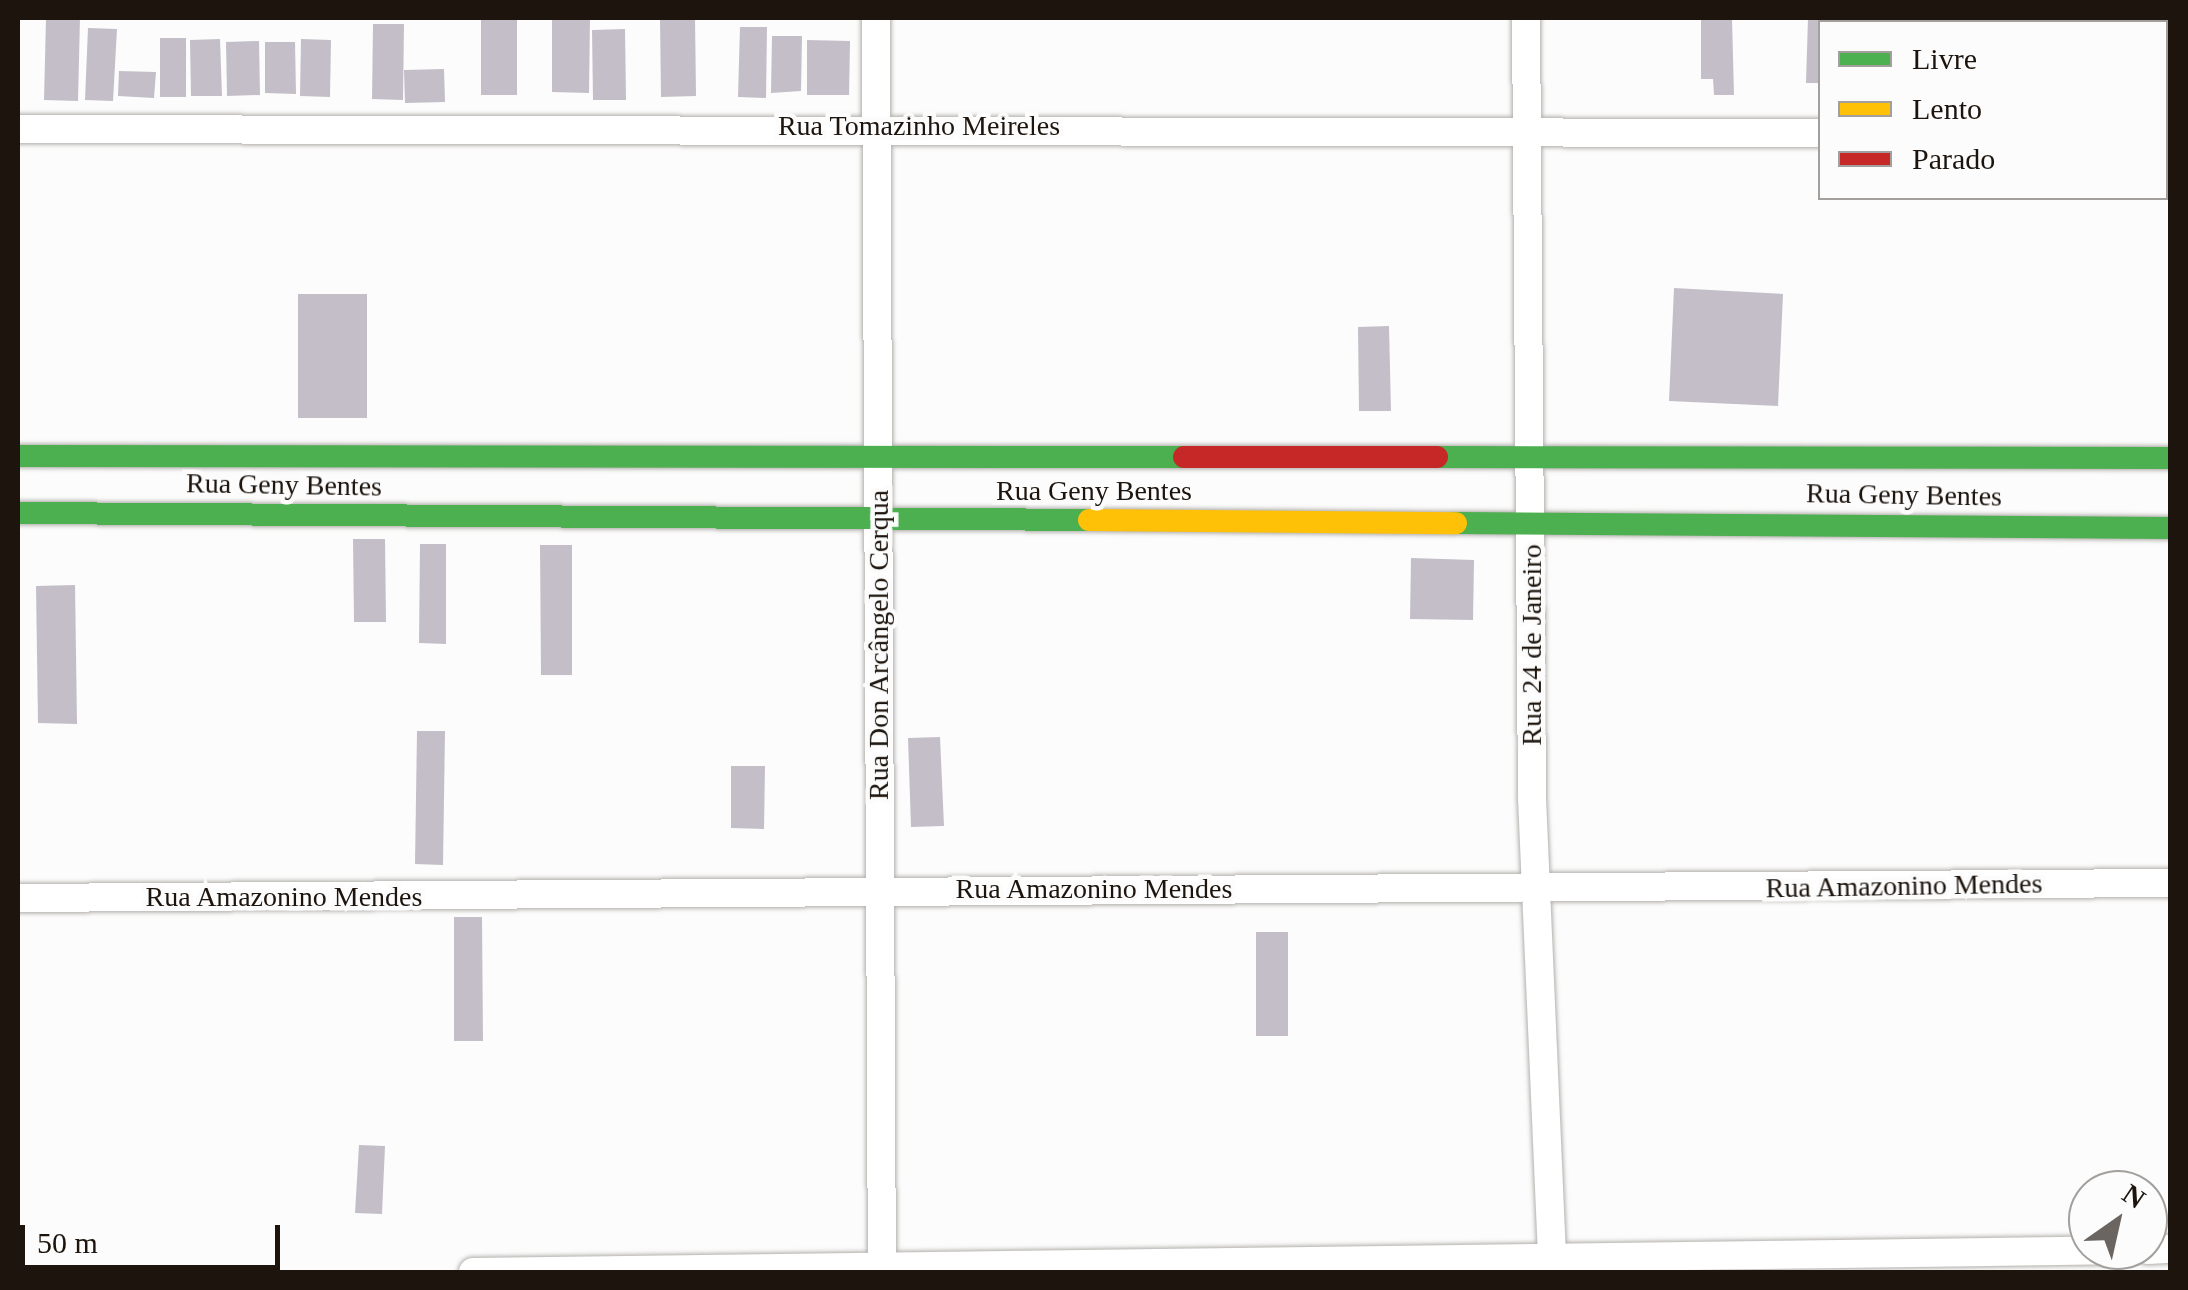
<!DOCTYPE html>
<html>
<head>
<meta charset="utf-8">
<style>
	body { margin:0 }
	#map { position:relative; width:2188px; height:1290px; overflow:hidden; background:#fcfcfc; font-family:Georgia,serif }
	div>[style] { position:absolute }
	.building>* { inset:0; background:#c3bec8 }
	.roads { filter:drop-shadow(0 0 2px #b4b1ad) drop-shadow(0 0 2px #b4b1ad) }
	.street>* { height:28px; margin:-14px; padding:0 14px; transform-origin:14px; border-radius:14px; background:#fff }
	.fast>* { height:22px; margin:-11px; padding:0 11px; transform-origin:11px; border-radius:11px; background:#4caf50 }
	.slow>* { height:22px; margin:-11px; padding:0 11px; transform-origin:11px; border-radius:11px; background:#ffc107 }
	.jam>* { height:22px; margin:-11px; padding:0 11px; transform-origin:11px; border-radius:11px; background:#c62828 }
	span { translate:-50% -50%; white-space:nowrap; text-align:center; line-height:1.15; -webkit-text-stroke:9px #fcfcfc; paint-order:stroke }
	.street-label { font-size:28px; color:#1c140d }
	.frame { position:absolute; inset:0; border:20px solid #1c140d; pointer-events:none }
	.legend { position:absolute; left:1818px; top:20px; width:350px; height:180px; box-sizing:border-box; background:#fcfcfc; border:2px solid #a29f9c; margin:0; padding:12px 18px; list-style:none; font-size:30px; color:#1c140d }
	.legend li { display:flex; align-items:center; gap:20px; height:50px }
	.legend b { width:50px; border:2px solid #a29f9c }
	.north { position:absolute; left:2068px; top:1170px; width:100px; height:100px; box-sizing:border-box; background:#fcfcfc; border:2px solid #a29f9c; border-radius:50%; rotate:34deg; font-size:28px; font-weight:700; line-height:40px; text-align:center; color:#1c140d }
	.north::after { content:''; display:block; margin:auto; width:35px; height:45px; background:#6a6561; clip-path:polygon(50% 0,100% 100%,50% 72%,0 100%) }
	.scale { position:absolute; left:20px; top:1225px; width:260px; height:45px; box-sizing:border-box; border:5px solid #1c140d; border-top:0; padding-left:12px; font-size:30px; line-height:35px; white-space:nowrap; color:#1c140d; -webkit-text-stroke:8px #fcfcfc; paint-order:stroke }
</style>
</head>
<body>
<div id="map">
	<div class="building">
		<i style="clip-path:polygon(46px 18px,80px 18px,78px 101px,44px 100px)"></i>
		<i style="clip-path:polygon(481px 18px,517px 18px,517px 95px,481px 95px)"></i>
		<i style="clip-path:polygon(552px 18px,590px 18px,589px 93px,552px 92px)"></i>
		<i style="clip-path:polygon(660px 18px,695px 18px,696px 96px,661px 97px)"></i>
		<i style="clip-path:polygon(1701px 18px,1732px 18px,1734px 95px,1714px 95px,1713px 79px,1701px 79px)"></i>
		<i style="clip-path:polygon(1808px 18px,1847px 18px,1820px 22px,1820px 83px,1806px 83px)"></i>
		<i style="clip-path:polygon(373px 24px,404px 24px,403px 100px,372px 99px)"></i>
		<i style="clip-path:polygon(740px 27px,767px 27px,766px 98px,738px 97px)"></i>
		<i style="clip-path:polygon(88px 28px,117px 29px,113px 101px,85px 100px)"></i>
		<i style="clip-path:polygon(625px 29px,626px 100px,593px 100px,592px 30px)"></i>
		<i style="clip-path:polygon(772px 36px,802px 36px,801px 91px,771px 93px)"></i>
		<i style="clip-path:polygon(160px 38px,186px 38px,186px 97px,160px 97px)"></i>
		<i style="clip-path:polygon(220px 39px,222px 96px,191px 96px,190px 40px)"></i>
		<i style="clip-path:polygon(301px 39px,331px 40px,330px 97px,300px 96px)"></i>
		<i style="clip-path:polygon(807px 40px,850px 41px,849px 95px,807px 95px)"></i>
		<i style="clip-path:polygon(259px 41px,260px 95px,227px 96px,226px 42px)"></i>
		<i style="clip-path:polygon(265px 42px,295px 42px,296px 94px,265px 93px)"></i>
		<i style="clip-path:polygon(444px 69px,445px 102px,405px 103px,404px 70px)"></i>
		<i style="clip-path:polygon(119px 71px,156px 72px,154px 98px,118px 96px)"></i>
		<i style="clip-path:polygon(1674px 288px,1783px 294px,1778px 406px,1669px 401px)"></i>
		<i style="clip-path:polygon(298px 294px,367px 294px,367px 418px,298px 418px)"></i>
		<i style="clip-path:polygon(1389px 326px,1391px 411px,1359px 411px,1358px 327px)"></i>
		<i style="clip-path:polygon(353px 539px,385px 539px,386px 622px,354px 622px)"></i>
		<i style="clip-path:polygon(420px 544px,446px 544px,446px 644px,419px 643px)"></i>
		<i style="clip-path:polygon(540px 545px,572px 545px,572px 675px,541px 675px)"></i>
		<i style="clip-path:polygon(1411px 558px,1474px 560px,1473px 620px,1410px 619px)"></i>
		<i style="clip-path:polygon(75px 585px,77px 724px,38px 723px,36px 586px)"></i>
		<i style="clip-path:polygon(417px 731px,445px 731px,443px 865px,415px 864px)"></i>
		<i style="clip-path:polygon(940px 737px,944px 826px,911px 827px,908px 738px)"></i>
		<i style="clip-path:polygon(731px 766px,765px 766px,764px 829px,731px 828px)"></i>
		<i style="clip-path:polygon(454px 917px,482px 917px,483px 1041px,454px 1041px)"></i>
		<i style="clip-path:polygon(1256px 932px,1288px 932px,1288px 1036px,1256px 1036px)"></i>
		<i style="clip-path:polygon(359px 1145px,385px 1146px,382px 1214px,355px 1213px)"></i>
	</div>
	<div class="roads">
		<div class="street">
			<i style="left:876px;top:18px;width:1254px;rotate:89.73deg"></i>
			<i style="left:1526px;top:18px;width:780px;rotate:89.56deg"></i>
			<i style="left:1532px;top:798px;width:474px;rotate:87.5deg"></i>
			<i style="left:18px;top:129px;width:1802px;rotate:0.13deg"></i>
			<i style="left:2166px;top:136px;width:4px"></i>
			<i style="left:18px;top:898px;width:2152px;rotate:-0.4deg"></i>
			<i style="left:2148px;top:1250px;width:22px;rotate:-3deg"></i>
			<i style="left:473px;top:1272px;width:1656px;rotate:-0.76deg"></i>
		</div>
		<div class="fast">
			<i style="left:18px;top:456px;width:1166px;rotate:0.05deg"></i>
			<i style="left:1437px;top:457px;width:733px;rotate:0.08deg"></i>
			<i style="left:18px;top:513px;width:1071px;rotate:0.37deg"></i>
			<i style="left:1456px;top:523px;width:714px;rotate:0.4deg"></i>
		</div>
		<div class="slow">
			<i style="left:1089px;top:520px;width:367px;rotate:0.5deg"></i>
		</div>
		<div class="jam">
			<i style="left:1184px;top:457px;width:253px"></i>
		</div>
	</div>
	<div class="street-label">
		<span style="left:919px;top:126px">Rua Tomazinho Meireles</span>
		<span style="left:284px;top:485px;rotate:1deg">Rua Geny Bentes</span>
		<span style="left:1094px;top:491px">Rua Geny Bentes</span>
		<span style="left:1904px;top:495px;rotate:1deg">Rua Geny Bentes</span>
		<span style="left:879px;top:645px;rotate:-90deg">Rua Don Arcângelo Cerqua</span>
		<span style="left:1532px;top:645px;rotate:-90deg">Rua 24 de Janeiro</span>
		<span style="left:1904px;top:886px;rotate:-1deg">Rua Amazonino Mendes</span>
		<span style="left:1094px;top:889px">Rua Amazonino Mendes</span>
		<span style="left:284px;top:897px">Rua Amazonino Mendes</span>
	</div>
	<div class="frame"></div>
	<ul class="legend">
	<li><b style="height:12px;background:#4caf50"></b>Livre</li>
	<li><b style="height:12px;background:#ffc107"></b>Lento</li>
	<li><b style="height:12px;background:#c62828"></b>Parado</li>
	</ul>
	<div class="north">N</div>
	<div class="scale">50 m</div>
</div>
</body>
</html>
